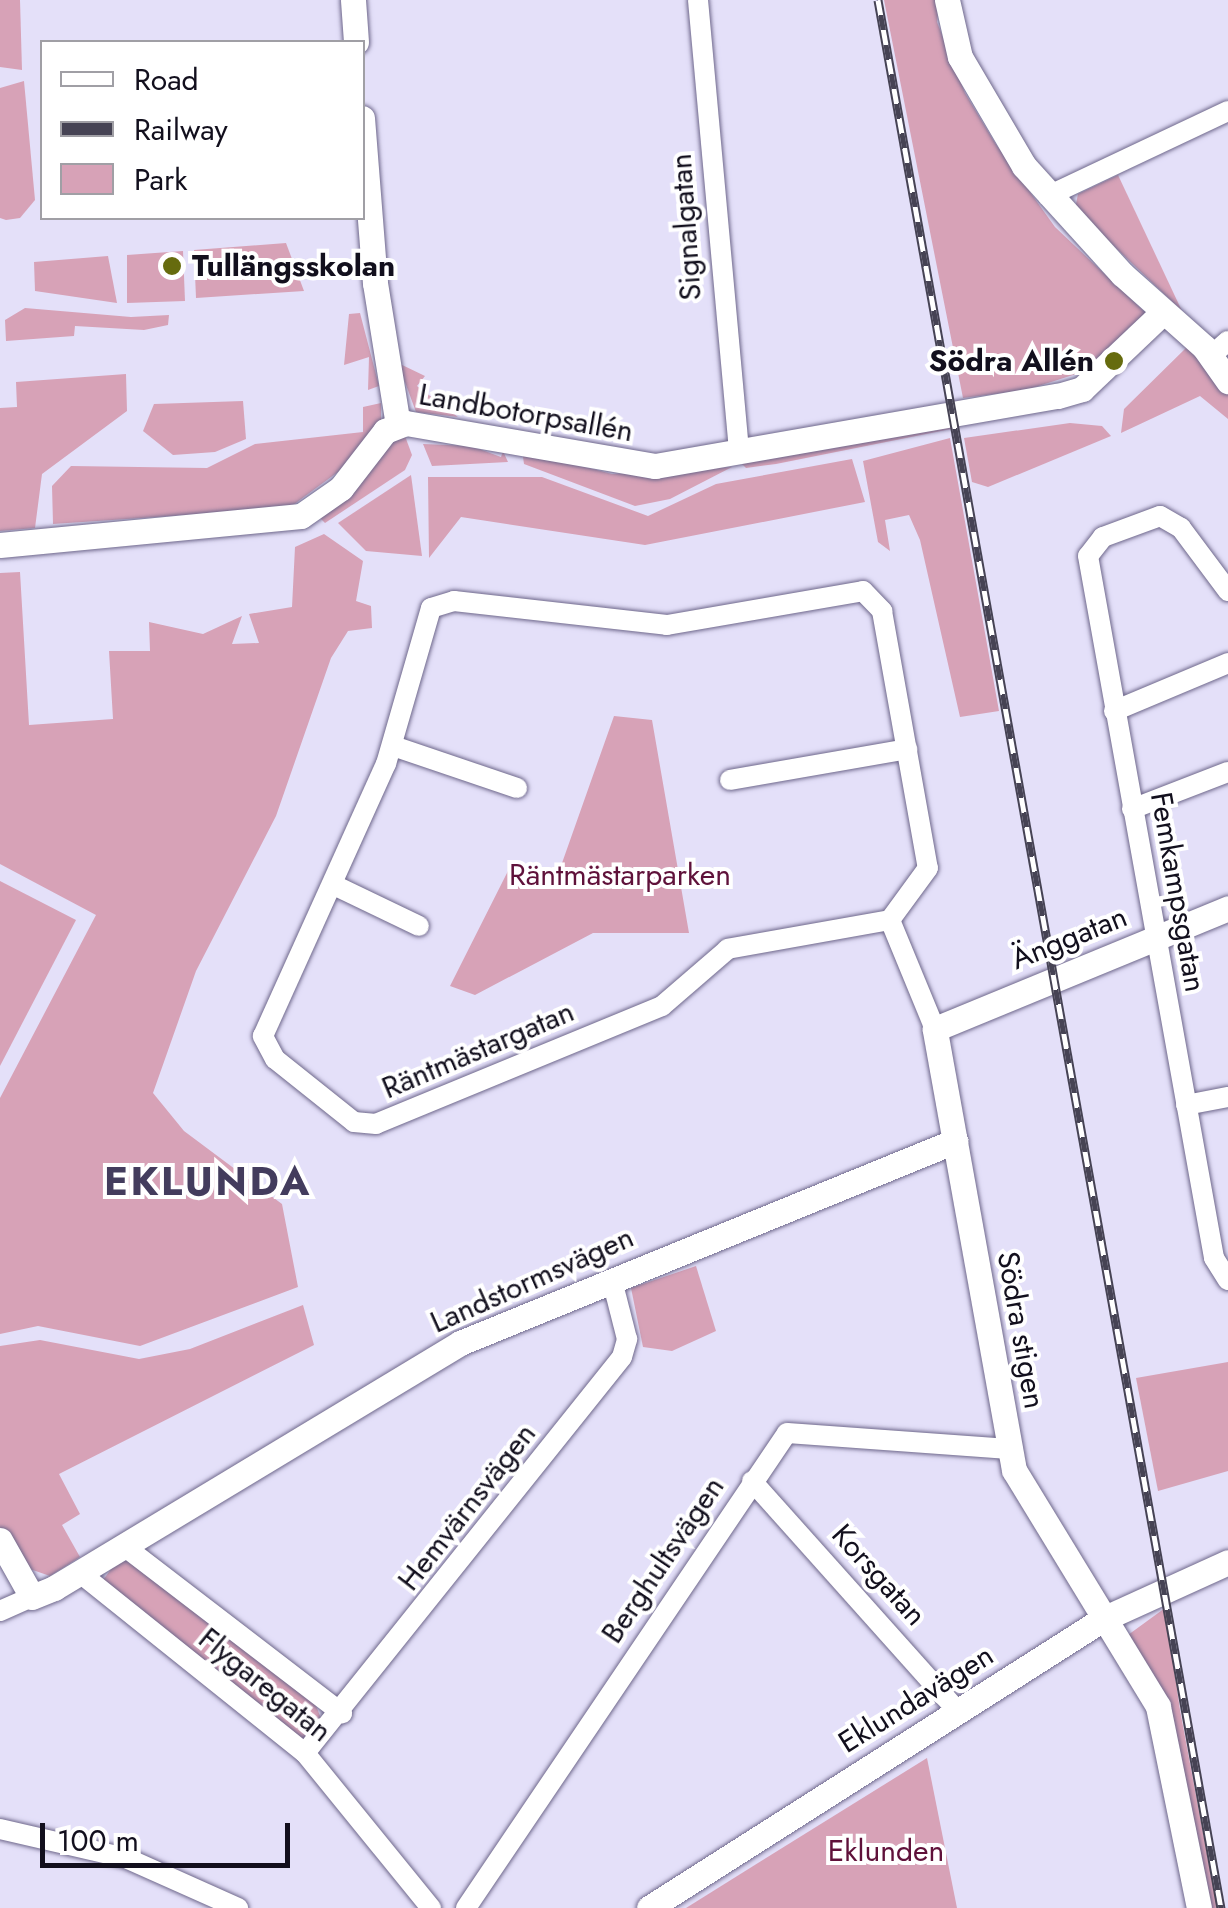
<!DOCTYPE html>
<html>
<head>
<meta charset="utf-8">
<style>
	body { margin:0 }
	#map { position:relative; width:1228px; height:1908px; overflow:hidden; background:#e4e0f9; font-family:Jost,sans-serif }
	div>[style] { position:absolute }
	.green>* { inset:0; background:#d7a2b7 }
	.roads { filter:drop-shadow(0 0 2px #6e678b) drop-shadow(0 0 2px #6e678b) }
	.minor>* { height:20px; margin:-10px; padding:0 10px; transform-origin:10px; border-radius:10px; background:#fff }
	.tertiary>* { height:25px; margin:-12.5px; padding:0 12.5px; transform-origin:12.5px; border-radius:12.5px; background:#fff }
	.rail>* { height:9px; margin-top:-4.5px; transform-origin:0; background:repeating-linear-gradient(90deg,#fff 0 15px,#464354 0 30px); box-sizing:border-box; border-block:2px solid #464354 }
	.dots>* { width:28px; height:28px; translate:-50% -50%; box-sizing:border-box; border:5px solid #fff; border-radius:50% }
	span { translate:-50% -50%; white-space:nowrap; text-align:center; line-height:1.15; -webkit-text-stroke:8px #fff; paint-order:stroke }
	.street-label { font-size:30px; color:#120f1d }
	.poi-label { font-size:30px; color:#120f1d; font-weight:700 }
	.left { translate:0 -50%; text-align:left }
	.right { translate:-100% -50%; text-align:right }
	.park-label { font-size:30px; color:#5f113a }
	.district-label { font-size:40px; color:#433c5d; font-weight:700; letter-spacing:2.5px }
	.legend { position:absolute; left:40px; top:40px; width:325px; height:180px; box-sizing:border-box; background:#fff; border:2px solid #a09fa5; margin:0; padding:12px 18px; list-style:none; font-size:30px; color:#120f1d }
	.legend li { display:flex; align-items:center; gap:20px; height:50px }
	.legend b { width:50px; border:2px solid #a09fa5 }
	.scale { position:absolute; left:40px; top:1823px; width:250px; height:45px; box-sizing:border-box; border:5px solid #120f1d; border-top:0; padding-left:12px; font-size:30px; line-height:35px; white-space:nowrap; color:#120f1d; -webkit-text-stroke:8px #fff; paint-order:stroke }
</style>
</head>
<body>
<div id="map">
	<div class="green">
		<i style="clip-path:polygon(0 0,20px 0,22px 70px,0 67px)"></i>
		<i style="clip-path:polygon(884px 0,939px 0,937px 22px,965px 93px,995px 143px,1055px 227px,1150px 317px,1095px 368px,1026px 390px,963px 398px)"></i>
		<i style="clip-path:polygon(24px 81px,35px 200px,20px 218px,6px 220px,0 218px,0 88px)"></i>
		<i style="clip-path:polygon(1118px 175px,1182px 311px,1075px 209px,1078px 194px)"></i>
		<i style="clip-path:polygon(286px 243px,304px 291px,196px 298px,194px 250px)"></i>
		<i style="clip-path:polygon(183px 251px,185px 301px,127px 303px,127px 255px)"></i>
		<i style="clip-path:polygon(108px 256px,117px 303px,35px 291px,34px 262px)"></i>
		<i style="clip-path:polygon(25px 308px,131px 317px,169px 315px,168px 325px,144px 330px,75px 326px,74px 336px,6px 341px,5px 320px)"></i>
		<i style="clip-path:polygon(360px 313px,379px 386px,368px 390px,369px 357px,344px 365px,349px 314px)"></i>
		<i style="clip-path:polygon(1190px 344px,1228px 392px,1228px 419px,1200px 396px,1121px 433px,1124px 409px)"></i>
		<i style="clip-path:polygon(398px 363px,425px 376px,417px 386px,458px 417px,416px 412px)"></i>
		<i style="clip-path:polygon(126px 374px,127px 411px,42px 474px,35px 528px,0 531px,0 408px,17px 407px,16px 382px)"></i>
		<i style="clip-path:polygon(243px 401px,246px 439px,215px 452px,173px 455px,143px 431px,154px 404px)"></i>
		<i style="clip-path:polygon(381px 403px,381px 421px,342px 469px,289px 508px,53px 524px,52px 486px,71px 466px,207px 468px,255px 444px,363px 432px,363px 407px)"></i>
		<i style="clip-path:polygon(950px 423px,951px 429px,776px 464px,746px 468px,738px 460px)"></i>
		<i style="clip-path:polygon(1070px 423px,1102px 426px,1111px 436px,988px 487px,972px 482px,964px 438px)"></i>
		<i style="clip-path:polygon(405px 436px,412px 455px,405px 470px,325px 523px,319px 517px,391px 441px)"></i>
		<i style="clip-path:polygon(950px 438px,999px 711px,960px 717px,920px 540px,909px 515px,885px 520px,890px 551px,878px 542px,863px 461px)"></i>
		<i style="clip-path:polygon(423px 444px,471px 446px,501px 457px,503px 451px,508px 462px,432px 466px)"></i>
		<i style="clip-path:polygon(522px 450px,612px 474px,732px 467px,670px 499px,635px 506px,524px 464px)"></i>
		<i style="clip-path:polygon(852px 459px,865px 502px,645px 545px,461px 517px,429px 558px,428px 477px,542px 477px,648px 516px,716px 484px)"></i>
		<i style="clip-path:polygon(411px 475px,422px 556px,366px 551px,338px 523px)"></i>
		<i style="clip-path:polygon(324px 534px,363px 561px,356px 601px,371px 606px,372px 628px,348px 631px,331px 658px,276px 816px,196px 971px,153px 1093px,184px 1131px,282px 1204px,298px 1287px,140px 1346px,38px 1326px,0 1334px,0 1098px,96px 915px,0 864px,0 573px,20px 572px,29px 725px,113px 719px,109px 651px,150px 651px,149px 622px,203px 634px,242px 616px,232px 644px,259px 643px,249px 614px,292px 607px,295px 547px)"></i>
		<i style="clip-path:polygon(614px 716px,652px 720px,689px 933px,593px 933px,475px 995px,450px 986px,512px 863px,556px 880px)"></i>
		<i style="clip-path:polygon(0 881px,76px 920px,0 1066px)"></i>
		<i style="clip-path:polygon(696px 1266px,716px 1331px,672px 1351px,643px 1347px,631px 1288px)"></i>
		<i style="clip-path:polygon(303px 1305px,314px 1345px,59px 1474px,80px 1514px,62px 1525px,80px 1557px,50px 1576px,24px 1567px,0 1527px,0 1346px,40px 1340px,139px 1359px,190px 1349px)"></i>
		<i style="clip-path:polygon(1228px 1362px,1228px 1471px,1158px 1491px,1136px 1378px)"></i>
		<i style="clip-path:polygon(121px 1556px,315px 1703px,322px 1721px,303px 1739px,103px 1580px)"></i>
		<i style="clip-path:polygon(1165px 1608px,1180px 1710px,1217px 1908px,1209px 1908px,1172px 1716px,1128px 1635px)"></i>
		<i style="clip-path:polygon(927px 1758px,957px 1908px,686px 1908px,742px 1873px)"></i>
	</div>
	<div class="roads">
		<div class="minor">
			<i style="left:698px;top:0;width:450px;rotate:84.8deg"></i>
			<i style="left:1048px;top:196px;width:199px;rotate:-25.3deg"></i>
			<i style="left:1210px;top:357px;width:24px;rotate:-42deg"></i>
			<i style="left:1228px;top:591px;width:79px;rotate:-126.7deg"></i>
			<i style="left:1181px;top:528px;width:24px;rotate:-150deg"></i>
			<i style="left:1160px;top:516px;width:61px;rotate:159.8deg"></i>
			<i style="left:1103px;top:537px;width:24px;rotate:128deg"></i>
			<i style="left:1088px;top:556px;width:713px;rotate:79.82deg"></i>
			<i style="left:1214px;top:1258px;width:26px;rotate:58deg"></i>
			<i style="left:1114px;top:711px;width:124px;rotate:-22.8deg"></i>
			<i style="left:393px;top:746px;width:131px;rotate:18.7deg"></i>
			<i style="left:730px;top:780px;width:180px;rotate:-9.9deg"></i>
			<i style="left:1132px;top:809px;width:103px;rotate:-21.1deg"></i>
			<i style="left:336px;top:886px;width:92px;rotate:25.7deg"></i>
			<i style="left:890px;top:920px;width:165px;rotate:169.9deg"></i>
			<i style="left:728px;top:949px;width:87px;rotate:139.2deg"></i>
			<i style="left:662px;top:1006px;width:309px;rotate:157.6deg"></i>
			<i style="left:376px;top:1124px;width:22px;rotate:-175deg"></i>
			<i style="left:354px;top:1122px;width:101px;rotate:-141.4deg"></i>
			<i style="left:275px;top:1059px;width:26px;rotate:-118deg"></i>
			<i style="left:263px;top:1036px;width:299px;rotate:-65.7deg"></i>
			<i style="left:386px;top:764px;width:162px;rotate:-73.9deg"></i>
			<i style="left:431px;top:608px;width:24px;rotate:-17deg"></i>
			<i style="left:454px;top:601px;width:214px;rotate:6.4deg"></i>
			<i style="left:667px;top:625px;width:199px;rotate:-9.8deg"></i>
			<i style="left:863px;top:591px;width:28px;rotate:46deg"></i>
			<i style="left:882px;top:611px;width:261px;rotate:79.9deg"></i>
			<i style="left:928px;top:868px;width:64px;rotate:126.2deg"></i>
			<i style="left:890px;top:920px;width:118px;rotate:67.6deg"></i>
			<i style="left:1186px;top:1105px;width:43px;rotate:-10.8deg"></i>
			<i style="left:752px;top:1481px;width:309px;rotate:48.2deg"></i>
			<i style="left:124px;top:1546px;width:275px;rotate:37.5deg"></i>
			<i style="left:80px;top:1573px;width:288px;rotate:38.7deg"></i>
			<i style="left:305px;top:1753px;width:200px;rotate:50.9deg"></i>
			<i style="left:0;top:1611px;width:35px;rotate:-24deg"></i>
			<i style="left:305px;top:1753px;width:507px;rotate:-51.32deg"></i>
			<i style="left:622px;top:1357px;width:19px;rotate:-74deg"></i>
			<i style="left:627px;top:1339px;width:61px;rotate:-104.3deg"></i>
			<i style="left:0;top:1829px;width:129px;rotate:13deg"></i>
			<i style="left:126px;top:1858px;width:123px;rotate:24.1deg"></i>
			<i style="left:466px;top:1908px;width:573px;rotate:-55.95deg"></i>
			<i style="left:787px;top:1433px;width:223px;rotate:4.1deg"></i>
		</div>
		<div class="tertiary">
			<i style="left:353px;top:0;width:42px;rotate:85.9deg"></i>
			<i style="left:947px;top:0;width:58px;rotate:77.2deg"></i>
			<i style="left:960px;top:57px;width:126px;rotate:59.6deg"></i>
			<i style="left:1024px;top:166px;width:146px;rotate:47.8deg"></i>
			<i style="left:1122px;top:274px;width:110px;rotate:41.7deg"></i>
			<i style="left:1204px;top:347px;width:42px;rotate:54.8deg"></i>
			<i style="left:362px;top:118px;width:166px;rotate:85.5deg"></i>
			<i style="left:375px;top:283px;width:144px;rotate:80.8deg"></i>
			<i style="left:0;top:545px;width:302px;rotate:-5.5deg"></i>
			<i style="left:301px;top:516px;width:49px;rotate:-35deg"></i>
			<i style="left:341px;top:488px;width:72px;rotate:-52.3deg"></i>
			<i style="left:385px;top:431px;width:22px;rotate:-21deg"></i>
			<i style="left:406px;top:423px;width:253px;rotate:9.8deg"></i>
			<i style="left:655px;top:466px;width:409px;rotate:-9.9deg"></i>
			<i style="left:1058px;top:396px;width:25px;rotate:-16deg"></i>
			<i style="left:1082px;top:389px;width:112px;rotate:-43.5deg"></i>
			<i style="left:0;top:1540px;width:65px;rotate:60.7deg"></i>
			<i style="left:32px;top:1597px;width:24px;rotate:-22deg"></i>
			<i style="left:54px;top:1588px;width:474px;rotate:-31.1deg"></i>
			<i style="left:460px;top:1343px;width:535px;rotate:-22.2deg"></i>
			<i style="left:649px;top:1908px;width:538px;rotate:-32.48deg"></i>
			<i style="left:1103px;top:1619px;width:137px;rotate:-24.5deg"></i>
			<i style="left:1199px;top:1908px;width:206px;rotate:-101.5deg"></i>
			<i style="left:1158px;top:1706px;width:276px;rotate:-121.4deg"></i>
			<i style="left:1014px;top:1470px;width:448px;rotate:-100.2deg"></i>
			<i style="left:935px;top:1029px;width:317px;rotate:-22.4deg"></i>
		</div>
	</div>
	<div class="rail">
		<i style="left:878px;top:0;width:1939px;rotate:79.81deg"></i>
	</div>
	<div class="dots">
		<i style="left:172px;top:266px;background:#666b0e"></i>
		<i style="left:1114px;top:361px;background:#666b0e"></i>
	</div>
	<div class="street-label">
		<span style="left:686px;top:227px;rotate:-94deg">Signalgatan</span>
		<span style="left:526px;top:413px;rotate:10deg">Landbotorpsallén</span>
		<span style="left:1178px;top:892px;rotate:80deg">Femkampsgatan</span>
		<span style="left:1069px;top:938px;rotate:-22deg">Änggatan</span>
		<span style="left:478px;top:1050px;rotate:-23deg">Räntmästargatan</span>
		<span style="left:532px;top:1280px;rotate:-24deg">Landstormsvägen</span>
		<span style="left:1021px;top:1330px;rotate:80deg">Södra stigen</span>
		<span style="left:467px;top:1507px;rotate:-52deg">Hemvärnsvägen</span>
		<span style="left:663px;top:1560px;rotate:-56deg">Berghultsvägen</span>
		<span style="left:879px;top:1575px;rotate:48deg">Korsgatan</span>
		<span style="left:265px;top:1685px;rotate:39deg">Flygaregatan</span>
		<span style="left:916px;top:1699px;rotate:-32deg">Eklundavägen</span>
	</div>
	<div class="poi-label">
		<span class="left" style="left:192px;top:266px">Tullängsskolan</span>
		<span class="right" style="left:1094px;top:361px">Södra Allén</span>
	</div>
	<div class="park-label">
		<span style="left:620px;top:875px">Räntmästarparken</span>
		<span style="left:886px;top:1851px">Eklunden</span>
	</div>
	<div class="district-label">
		<span style="left:208px;top:1181px">EKLUNDA</span>
	</div>
	<ul class="legend">
	<li><b style="height:12px;background:#fff"></b>Road</li>
	<li><b style="height:12px;background:#464354"></b>Railway</li>
	<li><b style="height:28px;background:#d7a2b7"></b>Park</li>
	</ul>
	<div class="scale">100 m</div>
</div>
</body>
</html>
